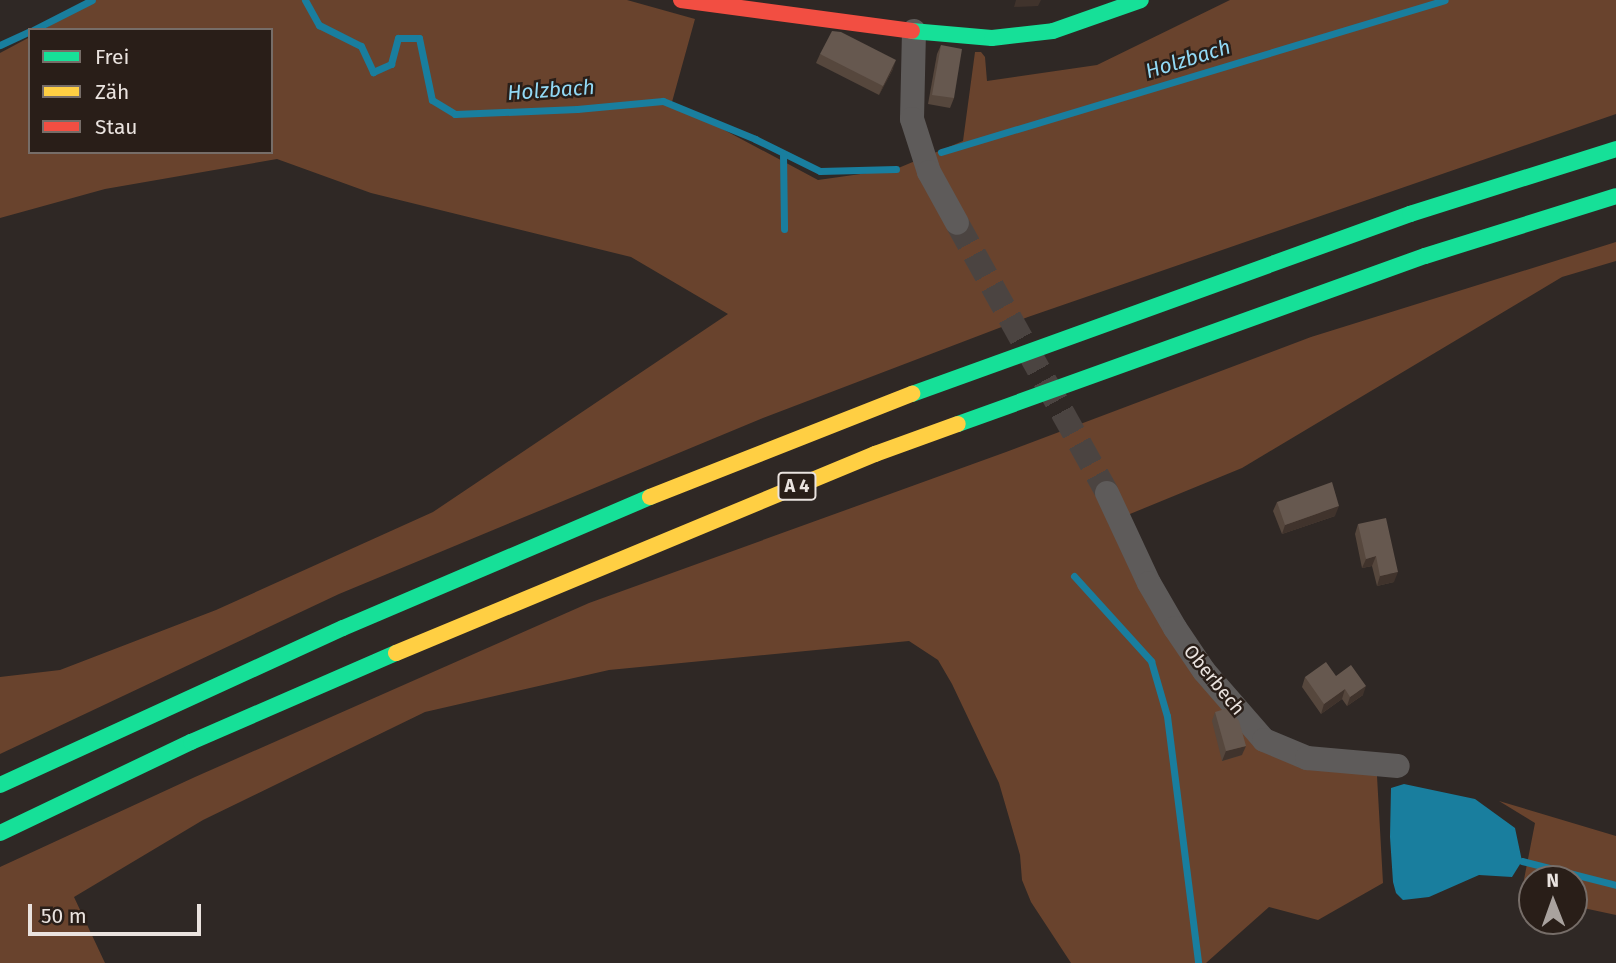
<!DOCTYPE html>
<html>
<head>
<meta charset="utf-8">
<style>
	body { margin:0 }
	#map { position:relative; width:1616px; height:963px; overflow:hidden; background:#2f2825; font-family:"Fira Sans",sans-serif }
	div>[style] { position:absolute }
	.green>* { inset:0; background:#69432d }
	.water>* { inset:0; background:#197e9e }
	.stream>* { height:7px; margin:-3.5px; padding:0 3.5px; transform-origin:3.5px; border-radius:3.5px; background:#197e9e }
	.street-tunnel>* { height:24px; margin-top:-12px; transform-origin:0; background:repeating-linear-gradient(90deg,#4b4441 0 24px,transparent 0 36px) }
	.street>* { height:24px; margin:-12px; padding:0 12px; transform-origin:12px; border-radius:12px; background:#5e5b5a }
	.fast>* { height:16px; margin:-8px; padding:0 8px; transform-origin:8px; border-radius:8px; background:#16e098 }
	.slow>* { height:16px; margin:-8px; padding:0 8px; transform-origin:8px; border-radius:8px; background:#ffcf43 }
	.jam>* { height:16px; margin:-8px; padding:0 8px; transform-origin:8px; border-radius:8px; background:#f24e42 }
	.wall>* { inset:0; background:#56473d }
	.shaded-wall>* { inset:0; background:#40332c }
	.building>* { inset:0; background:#66584f }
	span { translate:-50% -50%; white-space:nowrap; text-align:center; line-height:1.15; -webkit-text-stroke:5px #291e18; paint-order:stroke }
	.shield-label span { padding:2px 5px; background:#291e18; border:2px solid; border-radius:5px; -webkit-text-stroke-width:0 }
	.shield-label { font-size:18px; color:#eae3df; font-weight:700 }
	.street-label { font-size:19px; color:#eae3df }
	.water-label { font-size:21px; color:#92d9f5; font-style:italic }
	.legend { position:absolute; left:28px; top:28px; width:245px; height:126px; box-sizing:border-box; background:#291e18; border:2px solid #766d68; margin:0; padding:9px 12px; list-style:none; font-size:21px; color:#eae3df }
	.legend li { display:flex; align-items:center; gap:14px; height:35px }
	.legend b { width:35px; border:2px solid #766d68 }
	.north { position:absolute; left:1518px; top:865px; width:70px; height:70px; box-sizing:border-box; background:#291e18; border:2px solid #766d68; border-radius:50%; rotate:359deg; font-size:19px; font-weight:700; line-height:28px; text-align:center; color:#eae3df }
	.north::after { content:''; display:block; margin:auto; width:24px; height:32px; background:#a9a29e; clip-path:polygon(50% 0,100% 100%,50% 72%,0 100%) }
	.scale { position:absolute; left:28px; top:904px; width:173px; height:32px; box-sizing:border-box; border:4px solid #eae3df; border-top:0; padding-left:9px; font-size:21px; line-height:24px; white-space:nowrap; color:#eae3df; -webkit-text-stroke:5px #291e18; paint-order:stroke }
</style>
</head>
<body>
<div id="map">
	<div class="green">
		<i style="clip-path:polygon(95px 0,627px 0,695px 19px,672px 102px,818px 180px,896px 169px,963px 141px,975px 52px,981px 52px,985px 57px,987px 81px,1097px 65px,1230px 0,1616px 0,1616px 114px,1028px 317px,763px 418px,339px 594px,0 754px,0 677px,60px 670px,216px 610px,433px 512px,728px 314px,631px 257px,371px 193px,277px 159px,105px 189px,0 218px,0 53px,30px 37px,30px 152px,271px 152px,271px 30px,42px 30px)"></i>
		<i style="clip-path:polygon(1616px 242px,1616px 261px,1562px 277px,1242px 468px,1108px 523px,1259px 746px,1377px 776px,1383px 883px,1318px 920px,1269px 907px,1206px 963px,1071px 963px,1031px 902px,1022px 880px,1020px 855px,999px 783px,952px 684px,938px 660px,909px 641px,609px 670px,425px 712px,203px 820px,74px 897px,105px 963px,0 963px,0 867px,195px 777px,589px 603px,1006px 452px,1311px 337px)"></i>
		<i style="clip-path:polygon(1499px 801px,1616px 836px,1616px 915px,1574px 906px,1574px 879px,1532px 879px,1532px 897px,1521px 895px,1535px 823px)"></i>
	</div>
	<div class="water">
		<i style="clip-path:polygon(1404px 784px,1475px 799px,1515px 828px,1522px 861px,1512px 877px,1479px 875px,1429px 897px,1403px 900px,1396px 893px,1393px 882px,1390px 837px,1391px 788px)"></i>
	</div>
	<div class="stream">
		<i style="left:305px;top:0;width:29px;rotate:61deg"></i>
		<i style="left:319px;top:25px;width:47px;rotate:26.6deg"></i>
		<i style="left:361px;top:46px;width:29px;rotate:65deg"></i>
		<i style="left:373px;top:72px;width:20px;rotate:-24deg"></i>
		<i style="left:391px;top:64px;width:27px;rotate:-75deg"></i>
		<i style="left:398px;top:38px;width:21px"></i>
		<i style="left:419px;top:38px;width:63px;rotate:78.2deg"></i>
		<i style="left:432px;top:100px;width:27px;rotate:31deg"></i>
		<i style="left:455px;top:114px;width:122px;rotate:-2.3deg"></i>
		<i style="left:577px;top:109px;width:86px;rotate:-5.3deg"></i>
		<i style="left:663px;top:101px;width:100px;rotate:22.4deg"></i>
		<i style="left:755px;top:139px;width:72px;rotate:26.2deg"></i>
		<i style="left:820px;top:171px;width:76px;rotate:-1.5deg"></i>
		<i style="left:33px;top:30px;width:66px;rotate:-27deg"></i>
		<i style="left:0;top:45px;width:33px;rotate:-25deg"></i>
		<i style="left:941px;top:152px;width:526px;rotate:-16.78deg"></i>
		<i style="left:783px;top:154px;width:75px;rotate:89.2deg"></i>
		<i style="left:1074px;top:576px;width:115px;rotate:47.8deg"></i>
		<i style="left:1151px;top:661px;width:57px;rotate:73.8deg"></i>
		<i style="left:1167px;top:716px;width:249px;rotate:82.8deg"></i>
		<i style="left:1522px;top:861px;width:97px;rotate:14.3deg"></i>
	</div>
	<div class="street-tunnel">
		<i style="left:957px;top:223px;width:309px;rotate:60.9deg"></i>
	</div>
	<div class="street">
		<i style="left:914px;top:31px;width:88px;rotate:91.3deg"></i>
		<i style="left:912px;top:119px;width:56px;rotate:72.2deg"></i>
		<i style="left:929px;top:172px;width:58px;rotate:61.2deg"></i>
		<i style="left:1107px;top:493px;width:99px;rotate:65deg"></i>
		<i style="left:1149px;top:583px;width:52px;rotate:60deg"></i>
		<i style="left:1175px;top:628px;width:52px;rotate:56deg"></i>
		<i style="left:1204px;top:671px;width:91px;rotate:49deg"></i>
		<i style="left:1264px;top:740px;width:47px;rotate:22.7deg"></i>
		<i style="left:1307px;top:758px;width:91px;rotate:5deg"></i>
	</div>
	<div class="fast">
		<i style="left:912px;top:31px;width:80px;rotate:5deg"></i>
		<i style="left:992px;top:38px;width:61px;rotate:-6.5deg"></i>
		<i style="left:1053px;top:31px;width:93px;rotate:-19.4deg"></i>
		<i style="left:912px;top:394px;width:530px;rotate:-19.87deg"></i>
		<i style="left:1410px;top:214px;width:216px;rotate:-17.5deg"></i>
		<i style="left:958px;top:424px;width:496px;rotate:-19.8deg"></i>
		<i style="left:1425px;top:256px;width:200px;rotate:-17.4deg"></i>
		<i style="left:0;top:785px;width:377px;rotate:-24.6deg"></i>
		<i style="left:343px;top:628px;width:334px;rotate:-23.1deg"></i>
		<i style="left:0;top:833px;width:212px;rotate:-25.5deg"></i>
		<i style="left:191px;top:742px;width:223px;rotate:-23.5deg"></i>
	</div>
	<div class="slow">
		<i style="left:650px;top:497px;width:282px;rotate:-21.5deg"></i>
		<i style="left:396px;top:653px;width:519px;rotate:-22.56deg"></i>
		<i style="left:875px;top:454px;width:88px;rotate:-19.9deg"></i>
	</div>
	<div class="jam">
		<i style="left:681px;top:0;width:233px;rotate:7.6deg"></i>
	</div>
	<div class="wall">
		<i style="clip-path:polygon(941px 45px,954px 98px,950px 108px,928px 104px,937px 54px)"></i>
		<i style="clip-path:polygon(820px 54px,893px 69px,879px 95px,816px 63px)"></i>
		<i style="clip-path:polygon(1277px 502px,1335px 516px,1282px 534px,1273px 511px)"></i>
		<i style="clip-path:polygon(1358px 524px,1394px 582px,1377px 586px,1372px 566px,1362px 568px,1355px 534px)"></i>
		<i style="clip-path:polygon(1336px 676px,1363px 695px,1347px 706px,1342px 699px,1321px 714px,1302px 687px,1305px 677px)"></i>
		<i style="clip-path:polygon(1215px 712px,1242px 755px,1222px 761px,1212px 721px)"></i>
	</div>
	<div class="shaded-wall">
		<i style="clip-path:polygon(1016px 0,1041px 0,1038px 6px,1014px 7px)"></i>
		<i style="clip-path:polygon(896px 60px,893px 69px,879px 95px,883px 86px)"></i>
		<i style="clip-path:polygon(1339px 506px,1335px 516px,1282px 534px,1285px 525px)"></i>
		<i style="clip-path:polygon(1376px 556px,1372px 566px,1362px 568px,1366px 559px)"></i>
		<i style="clip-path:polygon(1398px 572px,1394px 582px,1377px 586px,1380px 576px)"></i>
		<i style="clip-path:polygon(1366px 686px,1363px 695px,1347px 706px,1350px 697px)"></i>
		<i style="clip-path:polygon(1345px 689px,1342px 699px,1321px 714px,1324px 704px)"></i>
		<i style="clip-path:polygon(1246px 746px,1242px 755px,1222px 761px,1226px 751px)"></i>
	</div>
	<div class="building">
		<i style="clip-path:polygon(832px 31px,841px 32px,896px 60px,883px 86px,820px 54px)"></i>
		<i style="clip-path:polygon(941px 45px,962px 49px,954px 98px,932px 95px)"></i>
		<i style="clip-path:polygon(1332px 482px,1339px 506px,1285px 525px,1277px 502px)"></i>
		<i style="clip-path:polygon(1386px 518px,1398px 572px,1380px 576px,1376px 556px,1366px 559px,1358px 524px)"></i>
		<i style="clip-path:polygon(1326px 662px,1336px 676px,1351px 665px,1366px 686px,1350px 697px,1345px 689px,1324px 704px,1305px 677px)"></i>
		<i style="clip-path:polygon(1228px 708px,1239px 721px,1246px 746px,1226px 751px,1215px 712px)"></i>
	</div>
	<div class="shield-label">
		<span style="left:797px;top:486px">A 4</span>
	</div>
	<div class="street-label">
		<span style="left:1214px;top:680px;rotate:51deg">Oberbech</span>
	</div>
	<div class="water-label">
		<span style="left:1188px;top:59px;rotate:-17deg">Holzbach</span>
		<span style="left:551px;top:90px;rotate:-4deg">Holzbach</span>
	</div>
	<ul class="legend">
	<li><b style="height:9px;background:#16e098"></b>Frei</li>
	<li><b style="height:9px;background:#ffcf43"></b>Zäh</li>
	<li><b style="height:9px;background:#f24e42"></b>Stau</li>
	</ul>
	<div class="north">N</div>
	<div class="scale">50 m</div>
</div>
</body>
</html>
